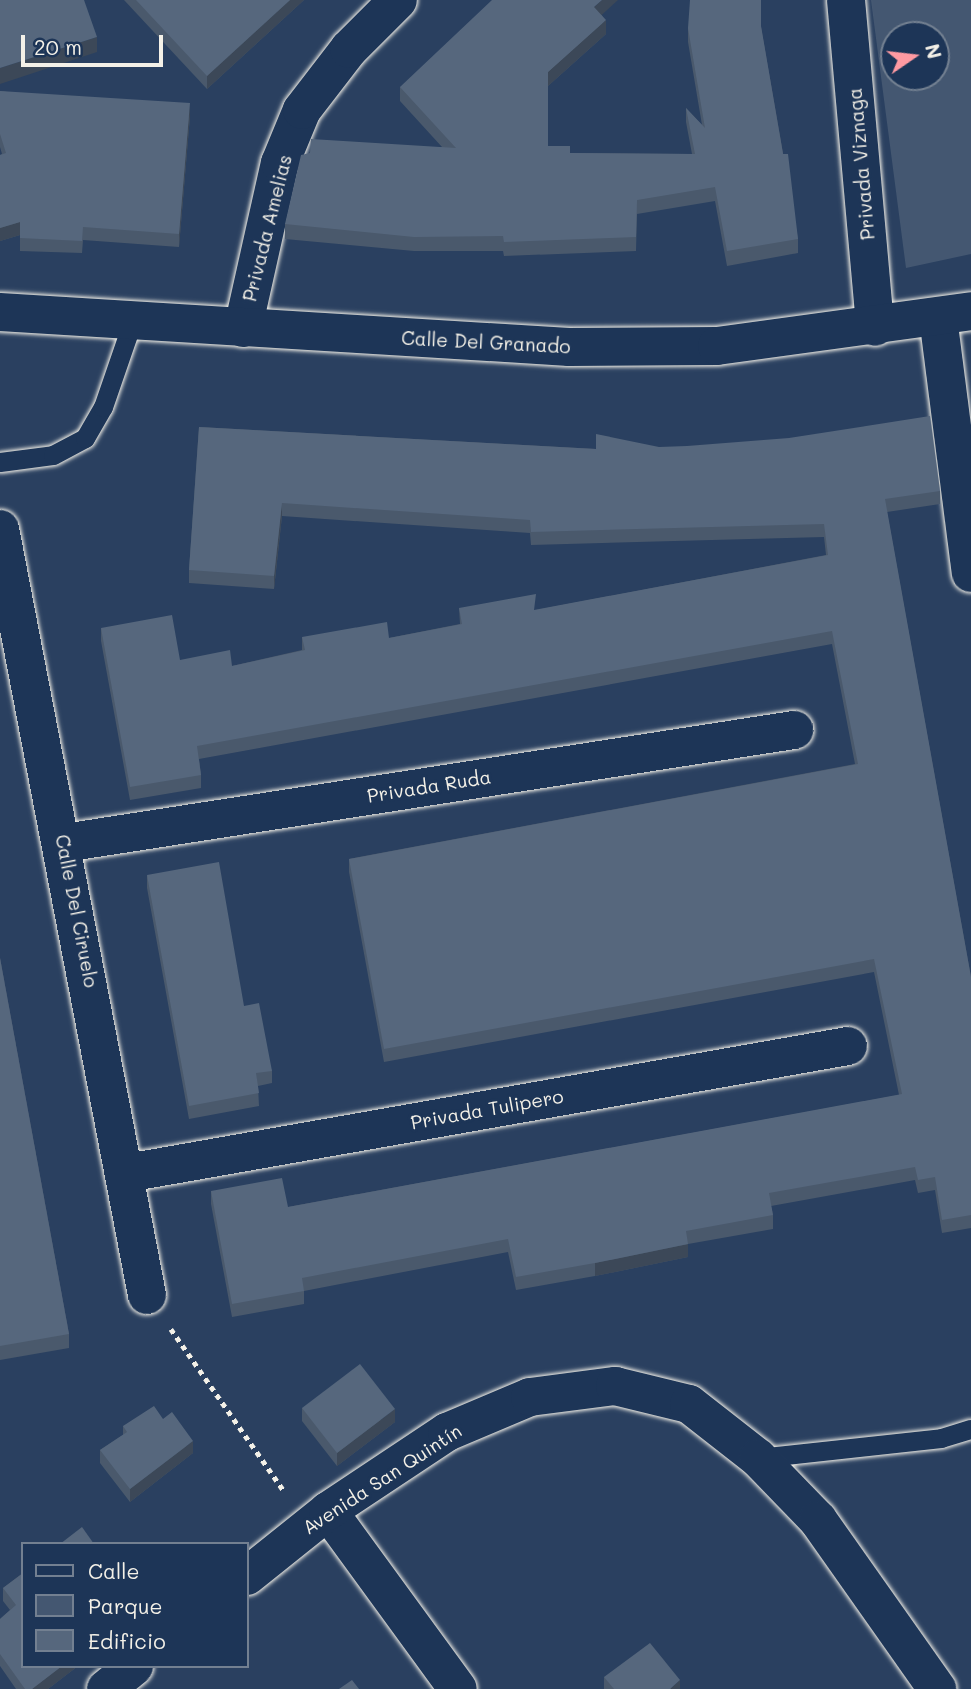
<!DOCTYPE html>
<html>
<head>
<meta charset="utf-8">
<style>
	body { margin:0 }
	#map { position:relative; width:971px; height:1689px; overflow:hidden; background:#2a4060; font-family:Mali,sans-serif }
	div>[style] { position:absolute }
	.green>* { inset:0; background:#445771 }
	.path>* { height:4.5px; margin-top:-2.25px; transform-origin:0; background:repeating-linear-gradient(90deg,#f4f1e8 0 5px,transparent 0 10px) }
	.roads { filter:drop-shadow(0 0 2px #f4f1e8) drop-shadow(0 0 2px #f4f1e8) }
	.lane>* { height:19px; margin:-9.5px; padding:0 9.5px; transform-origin:9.5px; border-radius:9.5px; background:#1d3557 }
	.street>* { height:38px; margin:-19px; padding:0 19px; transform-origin:19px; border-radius:19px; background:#1d3557 }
	.secondary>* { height:38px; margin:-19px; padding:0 19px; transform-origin:19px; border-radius:19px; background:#1d3557 }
	.wall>* { inset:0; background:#4a596c }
	.shaded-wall>* { inset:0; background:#3c4858 }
	.building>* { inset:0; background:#56677d }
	span { translate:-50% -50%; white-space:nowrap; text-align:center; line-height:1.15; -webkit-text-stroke:6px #1d3557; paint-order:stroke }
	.street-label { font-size:19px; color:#f4f1e8 }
	.legend { position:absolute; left:21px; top:1542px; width:228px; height:126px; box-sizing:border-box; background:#1d3557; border:2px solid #738091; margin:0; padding:9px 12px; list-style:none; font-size:21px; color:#f4f1e8 }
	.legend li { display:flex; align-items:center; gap:14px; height:35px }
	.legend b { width:35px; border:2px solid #738091 }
	.north { position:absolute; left:880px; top:21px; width:70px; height:70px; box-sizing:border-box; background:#1d3557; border:2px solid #738091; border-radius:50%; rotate:76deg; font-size:19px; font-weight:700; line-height:28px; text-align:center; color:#f4f1e8 }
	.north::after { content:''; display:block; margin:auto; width:24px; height:32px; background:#ff9aa2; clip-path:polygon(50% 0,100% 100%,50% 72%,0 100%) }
	.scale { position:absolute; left:21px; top:35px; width:142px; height:32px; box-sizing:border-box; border:4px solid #f4f1e8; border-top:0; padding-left:9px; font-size:21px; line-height:24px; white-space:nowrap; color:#f4f1e8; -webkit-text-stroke:5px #1d3557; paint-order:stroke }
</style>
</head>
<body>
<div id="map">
	<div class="green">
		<i style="clip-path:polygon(evenodd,871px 0,971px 0,971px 254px,906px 268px,871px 0,894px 35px,936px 35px,936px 77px,894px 77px,894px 35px)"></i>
	</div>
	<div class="path">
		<i style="left:171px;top:1329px;width:198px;rotate:55.1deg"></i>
	</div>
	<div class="roads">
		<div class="lane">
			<i style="left:0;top:462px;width:53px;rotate:-7.5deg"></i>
			<i style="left:53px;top:455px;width:36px;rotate:-28deg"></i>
			<i style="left:85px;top:438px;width:36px;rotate:-60deg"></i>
			<i style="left:103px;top:407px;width:92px;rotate:-71deg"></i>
			<i style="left:758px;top:1458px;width:184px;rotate:-6.2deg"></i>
			<i style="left:941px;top:1438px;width:31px;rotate:-17deg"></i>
		</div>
		<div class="street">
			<i style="left:938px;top:317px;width:258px;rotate:82.7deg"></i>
			<i style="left:243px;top:328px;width:169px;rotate:-77.4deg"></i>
			<i style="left:280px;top:163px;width:57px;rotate:-67.5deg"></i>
			<i style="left:302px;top:110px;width:77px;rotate:-52.4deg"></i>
			<i style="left:349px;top:49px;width:69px;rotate:-45deg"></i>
			<i style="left:64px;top:843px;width:739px;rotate:-8.8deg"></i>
			<i style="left:127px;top:1173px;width:732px;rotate:-9.99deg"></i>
			<i style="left:328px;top:1511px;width:220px;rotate:53.9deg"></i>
			<i style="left:247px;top:1576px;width:104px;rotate:-38.7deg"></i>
			<i style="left:328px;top:1511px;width:143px;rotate:-33.6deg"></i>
			<i style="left:447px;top:1432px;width:90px;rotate:-22.9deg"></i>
			<i style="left:530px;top:1397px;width:86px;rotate:-7.4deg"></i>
			<i style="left:615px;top:1386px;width:76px;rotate:13.7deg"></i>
			<i style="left:689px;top:1404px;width:88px;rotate:38deg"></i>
			<i style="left:758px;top:1458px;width:86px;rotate:45.9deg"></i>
			<i style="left:818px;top:1520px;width:207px;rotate:54.8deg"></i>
			<i style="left:106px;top:1689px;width:36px;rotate:-39deg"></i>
		</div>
		<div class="secondary">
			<i style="left:846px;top:0;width:328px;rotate:84.9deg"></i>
			<i style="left:0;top:312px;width:570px;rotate:3.52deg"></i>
			<i style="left:569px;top:347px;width:148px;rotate:-0.4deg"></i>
			<i style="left:717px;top:346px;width:256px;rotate:-7.8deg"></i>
			<i style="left:0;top:529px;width:780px;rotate:79.14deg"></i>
		</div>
	</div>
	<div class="wall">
		<i style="clip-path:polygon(124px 0,304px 0,207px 89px)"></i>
		<i style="clip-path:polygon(602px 15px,606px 34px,548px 86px,548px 146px,570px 153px,692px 154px,686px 122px,686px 108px,702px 125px,688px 42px,688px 28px,761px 27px,798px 239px,798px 253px,727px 266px,715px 201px,637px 214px,636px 251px,504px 256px,503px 251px,414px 251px,285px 239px,285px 224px,442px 147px,400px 101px,400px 87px)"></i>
		<i style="clip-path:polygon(0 91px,190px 116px,179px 247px,83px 240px,82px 253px,20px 251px,20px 235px,0 241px,0 155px,2px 154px,0 147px)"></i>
		<i style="clip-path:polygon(199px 427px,596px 449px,659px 447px,940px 491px,940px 504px,887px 512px,971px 977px,971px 1228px,942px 1233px,935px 1190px,918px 1193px,915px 1180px,771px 1206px,773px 1215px,773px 1229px,688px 1244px,688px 1257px,595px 1276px,516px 1290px,508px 1252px,304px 1291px,304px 1304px,232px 1317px,211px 1204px,211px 1191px,288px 1207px,899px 1095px,874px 972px,384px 1062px,349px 872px,349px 859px,855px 764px,832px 644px,199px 759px,201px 775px,201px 788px,130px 800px,101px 641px,101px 628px,180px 660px,232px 666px,302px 650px,302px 637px,389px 638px,460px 624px,459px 608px,536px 610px,826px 555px,824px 537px,531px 545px,530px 533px,282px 516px,274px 589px,189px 583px,189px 570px)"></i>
		<i style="clip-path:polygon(147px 875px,244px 1006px,272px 1071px,272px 1083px,258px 1086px,259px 1106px,189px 1119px,147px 888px)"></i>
		<i style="clip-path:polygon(0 958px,69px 1334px,69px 1348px,0 1360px)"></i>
		<i style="clip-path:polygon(302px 1408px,395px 1422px,337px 1466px,302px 1421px)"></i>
		<i style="clip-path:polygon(163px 1419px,193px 1453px,130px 1502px,100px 1463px,100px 1450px,123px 1435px,123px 1426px)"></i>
		<i style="clip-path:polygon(23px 1573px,23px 1666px,78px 1666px,48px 1689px,16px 1689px,0 1666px,0 1619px,10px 1610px,3px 1601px,3px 1588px)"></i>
		<i style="clip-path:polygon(604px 1677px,680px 1689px,604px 1689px)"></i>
	</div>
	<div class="shaded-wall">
		<i style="clip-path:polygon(290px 0,304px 0,207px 89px,207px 76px)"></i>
		<i style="clip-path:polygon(602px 0,618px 0,594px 22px,594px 7px)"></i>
		<i style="clip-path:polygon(606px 20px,606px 34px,548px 86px,548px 72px)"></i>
		<i style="clip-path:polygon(97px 37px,97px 52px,0 84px,0 68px)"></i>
		<i style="clip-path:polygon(190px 103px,190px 116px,179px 247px,179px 234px)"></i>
		<i style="clip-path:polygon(20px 222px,20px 235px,0 241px,0 228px)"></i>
		<i style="clip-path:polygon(282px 503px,282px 516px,274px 589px,274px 576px)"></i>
		<i style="clip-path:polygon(688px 1244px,688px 1257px,595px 1276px,595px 1263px)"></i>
		<i style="clip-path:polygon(395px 1409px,395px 1422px,337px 1466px,337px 1453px)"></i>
		<i style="clip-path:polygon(193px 1441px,193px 1453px,130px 1502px,130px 1489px)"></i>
		<i style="clip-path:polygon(62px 1666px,78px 1666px,48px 1689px,32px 1689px)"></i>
		<i style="clip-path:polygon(680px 1680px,680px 1689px,670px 1689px)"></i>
	</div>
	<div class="building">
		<i style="clip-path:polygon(0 0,84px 0,97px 37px,0 68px)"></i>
		<i style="clip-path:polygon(136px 0,290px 0,207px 76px)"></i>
		<i style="clip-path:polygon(492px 0,602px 0,594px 7px,606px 20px,548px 72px,548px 146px,570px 146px,570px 153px,695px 154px,686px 108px,705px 128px,688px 28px,690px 0,761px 0,761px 26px,783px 154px,788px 154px,798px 239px,727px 251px,715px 187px,637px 200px,636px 237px,504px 242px,503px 236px,414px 237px,285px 224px,301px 155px,310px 153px,311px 139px,456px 148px,400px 87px)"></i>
		<i style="clip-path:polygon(0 91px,190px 103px,179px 234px,83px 227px,82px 241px,20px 238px,20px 222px,0 228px,0 155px,6px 153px,0 134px)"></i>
		<i style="clip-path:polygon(930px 416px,940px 491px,885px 499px,971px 977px,971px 1215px,942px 1220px,935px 1177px,918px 1180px,915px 1167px,769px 1193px,773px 1215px,686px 1231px,688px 1244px,595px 1263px,516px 1277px,508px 1239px,302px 1278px,304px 1291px,232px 1304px,211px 1191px,282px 1178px,288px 1207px,902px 1094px,874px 959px,384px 1049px,349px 859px,858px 764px,832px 631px,197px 746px,201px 775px,130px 787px,101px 628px,172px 615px,180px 660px,230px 650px,232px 666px,305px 650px,302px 637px,387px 622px,389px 638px,462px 624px,459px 608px,536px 594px,534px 610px,828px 555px,824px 524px,531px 532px,530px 520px,282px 503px,274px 576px,189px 570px,199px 427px,596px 449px,596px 434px,659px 447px,687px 446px,789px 438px)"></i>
		<i style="clip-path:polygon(219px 862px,244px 1006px,259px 1003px,272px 1071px,256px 1073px,259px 1093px,189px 1106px,147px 875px)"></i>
		<i style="clip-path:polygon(0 958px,69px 1334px,0 1346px)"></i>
		<i style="clip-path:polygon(360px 1364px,395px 1409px,337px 1453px,302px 1408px)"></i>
		<i style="clip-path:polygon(154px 1406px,163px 1419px,172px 1412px,193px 1441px,130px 1489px,100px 1450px,127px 1432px,123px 1426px)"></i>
		<i style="clip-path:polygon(82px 1527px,94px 1544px,60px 1544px)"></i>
		<i style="clip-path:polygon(23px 1573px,23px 1666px,62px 1666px,32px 1689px,25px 1689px,0 1654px,0 1619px,16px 1605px,3px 1588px)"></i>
		<i style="clip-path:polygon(650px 1643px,680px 1680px,670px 1689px,614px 1689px,604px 1677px)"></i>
		<i style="clip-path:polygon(352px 1680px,359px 1689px,339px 1689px)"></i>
	</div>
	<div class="street-label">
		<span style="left:861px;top:164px;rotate:-95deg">Privada Viznaga</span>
		<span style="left:267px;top:228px;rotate:-76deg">Privada Amelias</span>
		<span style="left:486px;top:342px;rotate:3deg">Calle Del Granado</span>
		<span style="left:429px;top:786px;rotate:-9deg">Privada Ruda</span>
		<span style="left:77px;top:911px;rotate:79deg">Calle Del Ciruelo</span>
		<span style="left:487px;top:1109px;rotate:-10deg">Privada Tulipero</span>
		<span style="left:382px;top:1479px;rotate:-33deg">Avenida San Quintín</span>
	</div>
	<ul class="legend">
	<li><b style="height:9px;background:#1d3557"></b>Calle</li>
	<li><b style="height:19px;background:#445771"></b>Parque</li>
	<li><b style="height:19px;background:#56677d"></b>Edificio</li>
	</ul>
	<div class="north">N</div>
	<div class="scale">20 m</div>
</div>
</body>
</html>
